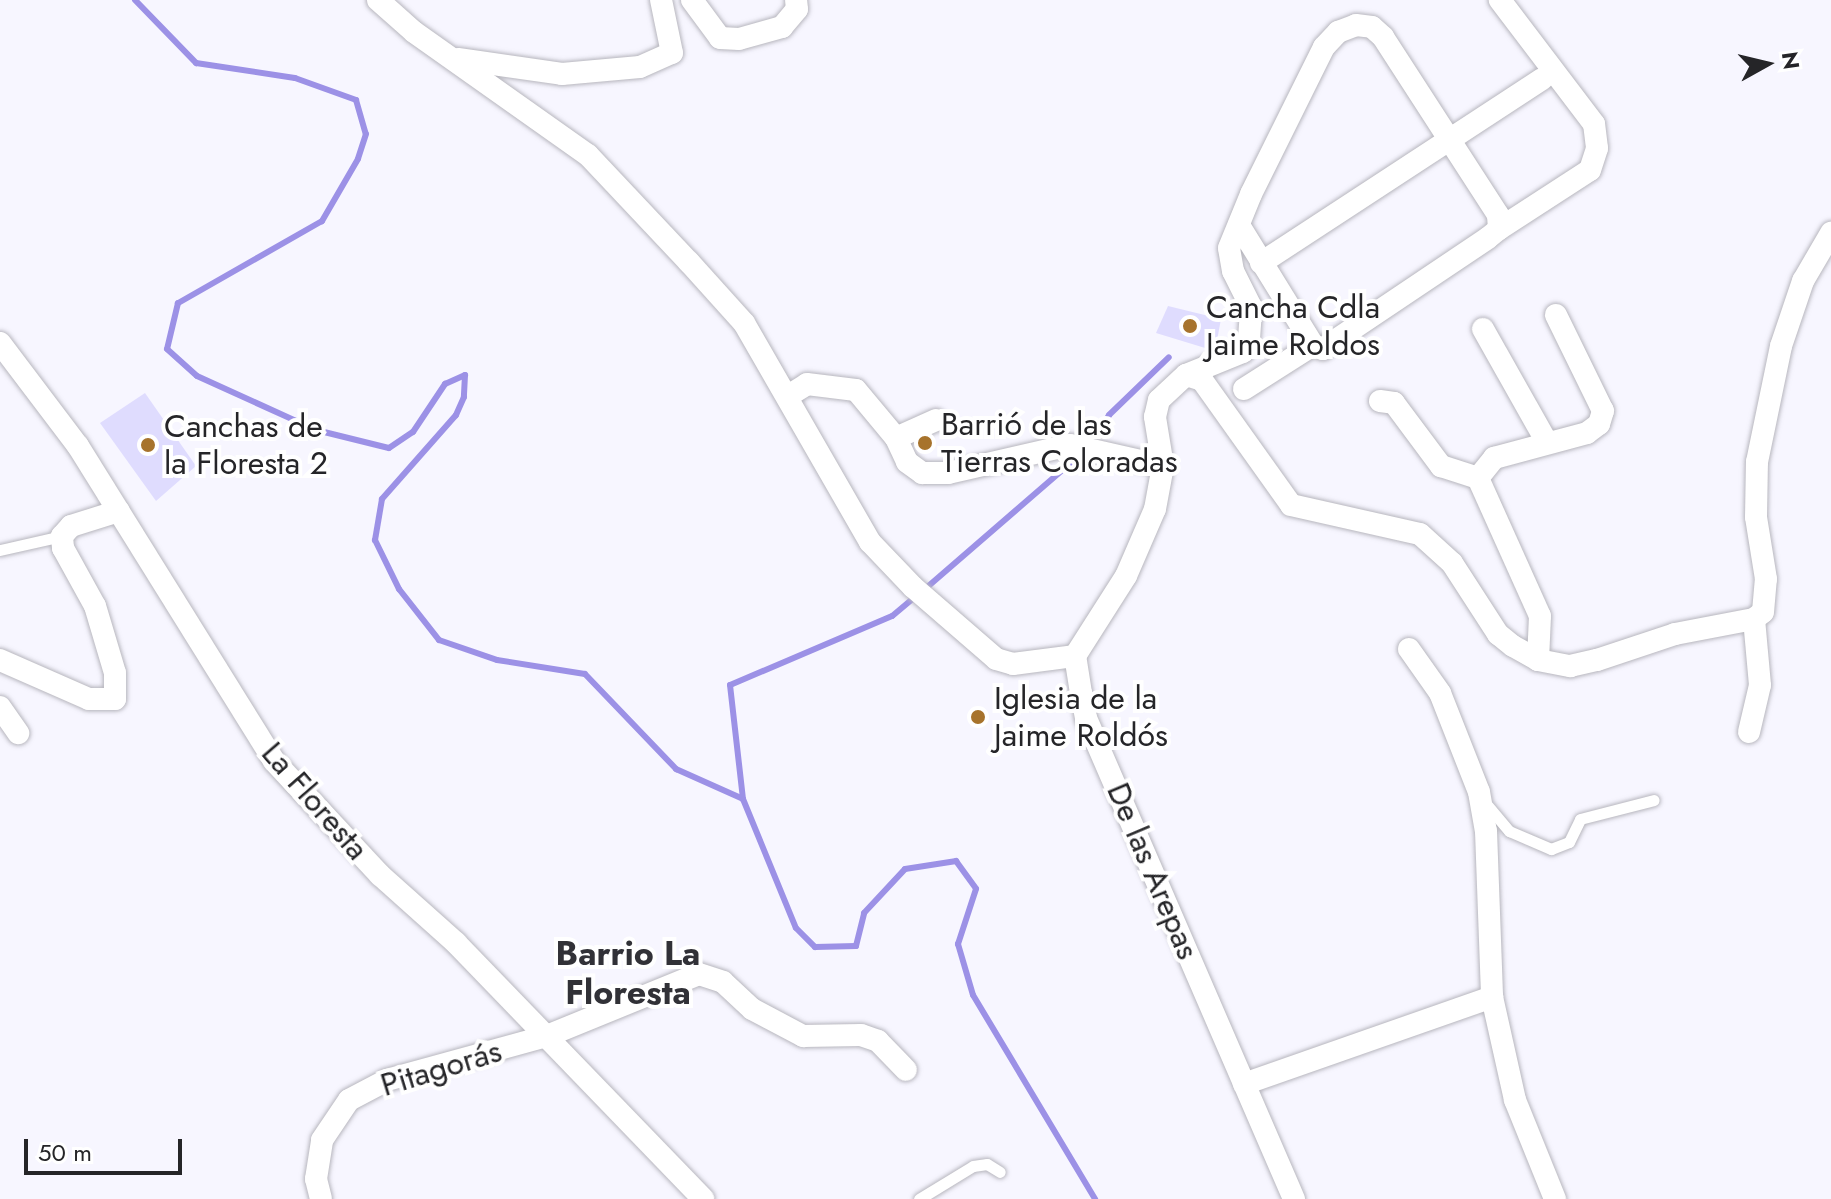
<!DOCTYPE html>
<html>
<head>
<meta charset="utf-8">
<style>
	body { margin:0 }
	#map { position:relative; width:1831px; height:1199px; overflow:hidden; background:#f7f6ff; font-family:Jost,sans-serif }
	div>[style] { position:absolute }
	.green>* { inset:0; background:#dfdcfe }
	.stream>* { height:6px; margin:-3px; padding:0 3px; transform-origin:3px; border-radius:3px; background:#9c91e6 }
	.roads { filter:drop-shadow(0 0 2px #b7b6be) drop-shadow(0 0 2px #b7b6be) }
	.service>* { height:11px; margin:-5.5px; padding:0 5.5px; transform-origin:5.5px; border-radius:5.5px; background:#fff }
	.minor>* { height:22px; margin:-11px; padding:0 11px; transform-origin:11px; border-radius:11px; background:#fff }
	.dots>* { width:22px; height:22px; translate:-50% -50%; box-sizing:border-box; border:4px solid #fff; border-radius:50% }
	span { translate:-50% -50%; white-space:nowrap; text-align:center; line-height:1.15; -webkit-text-stroke:8px #fff; paint-order:stroke }
	.poi-label { font-size:32px; color:#252528 }
	.left { translate:0 -50%; text-align:left }
	.street-label { font-size:32px; color:#252528 }
	.neighbourhood-label { font-size:34px; color:#313137; font-weight:700 }
	.north { position:absolute; left:1727px; top:24px; width:80px; height:80px; -webkit-text-stroke:6px #fff; paint-order:stroke; rotate:82deg; font-size:22px; font-weight:700; line-height:32px; text-align:center; color:#252528 }
	.north::after { content:''; display:block; margin:auto; width:28px; height:36px; background:#252528; clip-path:polygon(50% 0,100% 100%,50% 72%,0 100%) }
	.scale { position:absolute; left:24px; top:1139px; width:158px; height:36px; box-sizing:border-box; border:4px solid #252528; border-top:0; padding-left:10px; font-size:24px; line-height:28px; white-space:nowrap; color:#252528; -webkit-text-stroke:6px #fff; paint-order:stroke }
</style>
</head>
<body>
<div id="map">
	<div class="green">
		<i style="clip-path:polygon(1168px 306px,1221px 319px,1215px 351px,1156px 333px)"></i>
		<i style="clip-path:polygon(145px 393px,196px 466px,156px 501px,100px 423px)"></i>
	</div>
	<div class="stream">
		<i style="left:135px;top:0;width:88px;rotate:45.9deg"></i>
		<i style="left:196px;top:63px;width:100px;rotate:8.6deg"></i>
		<i style="left:295px;top:78px;width:65px;rotate:19.8deg"></i>
		<i style="left:356px;top:100px;width:35px;rotate:74deg"></i>
		<i style="left:366px;top:134px;width:26px;rotate:108deg"></i>
		<i style="left:358px;top:159px;width:72px;rotate:120.1deg"></i>
		<i style="left:322px;top:221px;width:166px;rotate:150.3deg"></i>
		<i style="left:178px;top:303px;width:47px;rotate:103.4deg"></i>
		<i style="left:167px;top:349px;width:40px;rotate:42deg"></i>
		<i style="left:197px;top:376px;width:131px;rotate:24.4deg"></i>
		<i style="left:316px;top:430px;width:75px;rotate:13.9deg"></i>
		<i style="left:389px;top:448px;width:29px;rotate:-34deg"></i>
		<i style="left:413px;top:432px;width:58px;rotate:-56.3deg"></i>
		<i style="left:445px;top:384px;width:22px;rotate:-24deg"></i>
		<i style="left:465px;top:375px;width:22px;rotate:93deg"></i>
		<i style="left:464px;top:397px;width:20px;rotate:114deg"></i>
		<i style="left:456px;top:415px;width:112px;rotate:131.4deg"></i>
		<i style="left:382px;top:499px;width:42px;rotate:99.7deg"></i>
		<i style="left:375px;top:540px;width:55px;rotate:63.9deg"></i>
		<i style="left:399px;top:589px;width:65px;rotate:51.9deg"></i>
		<i style="left:439px;top:640px;width:61px;rotate:19deg"></i>
		<i style="left:497px;top:660px;width:89px;rotate:9deg"></i>
		<i style="left:585px;top:674px;width:132px;rotate:46.2deg"></i>
		<i style="left:676px;top:769px;width:73px;rotate:24.1deg"></i>
		<i style="left:1089px;top:443px;width:34px;rotate:-54deg"></i>
		<i style="left:1109px;top:415px;width:83px;rotate:-44deg"></i>
		<i style="left:925px;top:589px;width:209px;rotate:-40.9deg"></i>
		<i style="left:916px;top:596px;width:31px;rotate:140deg"></i>
		<i style="left:892px;top:616px;width:176px;rotate:156.9deg"></i>
		<i style="left:730px;top:685px;width:115px;rotate:83.5deg"></i>
		<i style="left:743px;top:799px;width:139px;rotate:67.7deg"></i>
		<i style="left:796px;top:928px;width:27px;rotate:45deg"></i>
		<i style="left:815px;top:947px;width:41px;rotate:-1.4deg"></i>
		<i style="left:856px;top:946px;width:34px;rotate:-76deg"></i>
		<i style="left:864px;top:913px;width:60px;rotate:-47deg"></i>
		<i style="left:905px;top:869px;width:52px;rotate:-8.9deg"></i>
		<i style="left:956px;top:861px;width:34px;rotate:54deg"></i>
		<i style="left:976px;top:889px;width:58px;rotate:108.1deg"></i>
		<i style="left:958px;top:944px;width:53px;rotate:73.6deg"></i>
		<i style="left:973px;top:995px;width:238px;rotate:59.1deg"></i>
	</div>
	<div class="roads">
		<div class="service">
			<i style="left:0;top:550px;width:64px;rotate:-12.7deg"></i>
			<i style="left:1488px;top:806px;width:33px;rotate:50deg"></i>
			<i style="left:1509px;top:831px;width:46px;rotate:23.2deg"></i>
			<i style="left:1551px;top:849px;width:19px;rotate:-21deg"></i>
			<i style="left:1569px;top:842px;width:25px;rotate:-64deg"></i>
			<i style="left:1580px;top:819px;width:76px;rotate:-14.4deg"></i>
			<i style="left:919px;top:1199px;width:63px;rotate:-31.4deg"></i>
			<i style="left:973px;top:1166px;width:14px;rotate:-8deg"></i>
			<i style="left:987px;top:1164px;width:15px;rotate:32deg"></i>
		</div>
		<div class="minor">
			<i style="left:378px;top:0;width:48px;rotate:41.6deg"></i>
			<i style="left:414px;top:32px;width:213px;rotate:35.3deg"></i>
			<i style="left:588px;top:155px;width:147px;rotate:46.7deg"></i>
			<i style="left:689px;top:262px;width:82px;rotate:48deg"></i>
			<i style="left:744px;top:323px;width:253px;rotate:60.1deg"></i>
			<i style="left:870px;top:542px;width:62px;rotate:46.3deg"></i>
			<i style="left:913px;top:587px;width:110px;rotate:40.9deg"></i>
			<i style="left:996px;top:659px;width:18px;rotate:16deg"></i>
			<i style="left:1013px;top:664px;width:63px;rotate:-7.4deg"></i>
			<i style="left:692px;top:0;width:47px;rotate:53.6deg"></i>
			<i style="left:720px;top:38px;width:19px;rotate:3deg"></i>
			<i style="left:739px;top:39px;width:45px;rotate:-15.6deg"></i>
			<i style="left:782px;top:27px;width:23px;rotate:-50deg"></i>
			<i style="left:797px;top:9px;width:9px;rotate:-96deg"></i>
			<i style="left:458px;top:59px;width:105px;rotate:8.2deg"></i>
			<i style="left:562px;top:74px;width:78px;rotate:-5.1deg"></i>
			<i style="left:640px;top:67px;width:35px;rotate:-24deg"></i>
			<i style="left:672px;top:53px;width:54px;rotate:-101.7deg"></i>
			<i style="left:1499px;top:229px;width:108px;rotate:-33deg"></i>
			<i style="left:1590px;top:170px;width:23px;rotate:-72deg"></i>
			<i style="left:1597px;top:148px;width:24px;rotate:-97deg"></i>
			<i style="left:1594px;top:124px;width:156px;rotate:-127.2deg"></i>
			<i style="left:1261px;top:263px;width:336px;rotate:-33.2deg"></i>
			<i style="left:1483px;top:329px;width:129px;rotate:60.6deg"></i>
			<i style="left:0;top:343px;width:129px;rotate:52.9deg"></i>
			<i style="left:78px;top:446px;width:371px;rotate:58.1deg"></i>
			<i style="left:274px;top:761px;width:156px;rotate:47.1deg"></i>
			<i style="left:380px;top:875px;width:102px;rotate:41.8deg"></i>
			<i style="left:456px;top:943px;width:356px;rotate:46deg"></i>
			<i style="left:1186px;top:375px;width:61px;rotate:-22deg"></i>
			<i style="left:1243px;top:352px;width:14px;rotate:-65deg"></i>
			<i style="left:1249px;top:339px;width:32px;rotate:-86deg"></i>
			<i style="left:1251px;top:307px;width:40px;rotate:-116.6deg"></i>
			<i style="left:1233px;top:271px;width:23px;rotate:-100deg"></i>
			<i style="left:1229px;top:248px;width:58px;rotate:-67.8deg"></i>
			<i style="left:1251px;top:194px;width:164px;rotate:-63.6deg"></i>
			<i style="left:1324px;top:47px;width:21px;rotate:-47deg"></i>
			<i style="left:1338px;top:32px;width:19px;rotate:-21deg"></i>
			<i style="left:1356px;top:25px;width:16px;rotate:7deg"></i>
			<i style="left:1372px;top:27px;width:15px;rotate:42deg"></i>
			<i style="left:1383px;top:37px;width:212px;rotate:57.1deg"></i>
			<i style="left:1498px;top:215px;width:14px;rotate:86deg"></i>
			<i style="left:1499px;top:229px;width:14px;rotate:141deg"></i>
			<i style="left:1488px;top:238px;width:199px;rotate:146.1deg"></i>
			<i style="left:1323px;top:349px;width:11px;rotate:-158deg"></i>
			<i style="left:1313px;top:345px;width:141px;rotate:-121.7deg"></i>
			<i style="left:1244px;top:389px;width:82px;rotate:-32.5deg"></i>
			<i style="left:788px;top:396px;width:22px;rotate:-32deg"></i>
			<i style="left:807px;top:384px;width:49px;rotate:7deg"></i>
			<i style="left:856px;top:390px;width:62px;rotate:50.2deg"></i>
			<i style="left:1380px;top:401px;width:14px;rotate:8deg"></i>
			<i style="left:1394px;top:403px;width:79px;rotate:53.3deg"></i>
			<i style="left:1441px;top:466px;width:39px;rotate:18deg"></i>
			<i style="left:936px;top:420px;width:44px;rotate:155.8deg"></i>
			<i style="left:896px;top:438px;width:26px;rotate:65deg"></i>
			<i style="left:907px;top:462px;width:19px;rotate:36deg"></i>
			<i style="left:922px;top:473px;width:26px"></i>
			<i style="left:948px;top:473px;width:125px;rotate:-12.9deg"></i>
			<i style="left:1070px;top:445px;width:95px;rotate:12.7deg"></i>
			<i style="left:1409px;top:649px;width:54px;rotate:54.8deg"></i>
			<i style="left:1440px;top:693px;width:106px;rotate:68.5deg"></i>
			<i style="left:1479px;top:792px;width:40px;rotate:80deg"></i>
			<i style="left:1486px;top:831px;width:166px;rotate:87.9deg"></i>
			<i style="left:1492px;top:997px;width:106px;rotate:77.4deg"></i>
			<i style="left:1515px;top:1100px;width:107px;rotate:68deg"></i>
			<i style="left:0;top:660px;width:97px;rotate:23.7deg"></i>
			<i style="left:89px;top:699px;width:26px"></i>
			<i style="left:115px;top:699px;width:26px;rotate:-90deg"></i>
			<i style="left:115px;top:673px;width:70px;rotate:-106.6deg"></i>
			<i style="left:95px;top:606px;width:66px;rotate:-118.9deg"></i>
			<i style="left:63px;top:548px;width:12px;rotate:-95deg"></i>
			<i style="left:62px;top:536px;width:13px;rotate:-48deg"></i>
			<i style="left:71px;top:526px;width:50px;rotate:-17.4deg"></i>
			<i style="left:1538px;top:660px;width:44px;rotate:-87.4deg"></i>
			<i style="left:1540px;top:616px;width:151px;rotate:-114.2deg"></i>
			<i style="left:1478px;top:478px;width:26px;rotate:-51deg"></i>
			<i style="left:1494px;top:458px;width:96px;rotate:-15deg"></i>
			<i style="left:1587px;top:433px;width:15px;rotate:-37deg"></i>
			<i style="left:1599px;top:424px;width:14px;rotate:-73deg"></i>
			<i style="left:1603px;top:411px;width:107px;rotate:-116.1deg"></i>
			<i style="left:0;top:707px;width:32px;rotate:55deg"></i>
			<i style="left:1749px;top:732px;width:48px;rotate:-76.8deg"></i>
			<i style="left:1760px;top:685px;width:66px;rotate:-95.2deg"></i>
			<i style="left:1244px;top:1084px;width:263px;rotate:-19.3deg"></i>
			<i style="left:321px;top:1199px;width:21px;rotate:-104deg"></i>
			<i style="left:316px;top:1179px;width:39px;rotate:-81deg"></i>
			<i style="left:322px;top:1140px;width:48px;rotate:-56deg"></i>
			<i style="left:349px;top:1100px;width:43px;rotate:-27.8deg"></i>
			<i style="left:387px;top:1080px;width:166px;rotate:-15.4deg"></i>
			<i style="left:547px;top:1036px;width:164px;rotate:-22.2deg"></i>
			<i style="left:699px;top:974px;width:25px;rotate:18deg"></i>
			<i style="left:723px;top:982px;width:40px;rotate:43deg"></i>
			<i style="left:752px;top:1009px;width:58px;rotate:27.9deg"></i>
			<i style="left:803px;top:1036px;width:58px;rotate:-1deg"></i>
			<i style="left:861px;top:1035px;width:18px;rotate:19deg"></i>
			<i style="left:878px;top:1041px;width:40px;rotate:46deg"></i>
			<i style="left:1294px;top:1199px;width:524px;rotate:-113.39deg"></i>
			<i style="left:1086px;top:718px;width:25px;rotate:-101deg"></i>
			<i style="left:1081px;top:693px;width:37px;rotate:-99deg"></i>
			<i style="left:1075px;top:656px;width:95px;rotate:-57.5deg"></i>
			<i style="left:1126px;top:576px;width:73px;rotate:-66.6deg"></i>
			<i style="left:1155px;top:509px;width:44px;rotate:-79.5deg"></i>
			<i style="left:1163px;top:466px;width:50px;rotate:-99.3deg"></i>
			<i style="left:1155px;top:417px;width:17px;rotate:-77deg"></i>
			<i style="left:1159px;top:400px;width:37px;rotate:-43deg"></i>
			<i style="left:1186px;top:375px;width:17px;rotate:17deg"></i>
			<i style="left:1202px;top:380px;width:153px;rotate:54.5deg"></i>
			<i style="left:1291px;top:505px;width:132px;rotate:12.7deg"></i>
			<i style="left:1420px;top:534px;width:43px;rotate:42.2deg"></i>
			<i style="left:1452px;top:563px;width:85px;rotate:57.1deg"></i>
			<i style="left:1498px;top:634px;width:19px;rotate:39deg"></i>
			<i style="left:1513px;top:646px;width:29px;rotate:29deg"></i>
			<i style="left:1538px;top:660px;width:33px;rotate:11deg"></i>
			<i style="left:1570px;top:666px;width:28px;rotate:-13deg"></i>
			<i style="left:1597px;top:660px;width:82px;rotate:-18.4deg"></i>
			<i style="left:1675px;top:634px;width:80px;rotate:-10.8deg"></i>
			<i style="left:1754px;top:619px;width:11px;rotate:-38deg"></i>
			<i style="left:1763px;top:612px;width:33px;rotate:-85deg"></i>
			<i style="left:1766px;top:579px;width:63px;rotate:-99.2deg"></i>
			<i style="left:1756px;top:517px;width:55px;rotate:-89deg"></i>
			<i style="left:1757px;top:462px;width:118px;rotate:-78.3deg"></i>
			<i style="left:1781px;top:346px;width:69px;rotate:-71.3deg"></i>
			<i style="left:1803px;top:281px;width:56px;rotate:-59.7deg"></i>
		</div>
	</div>
	<div class="dots">
		<i style="left:1190px;top:326px;background:#a7732c"></i>
		<i style="left:925px;top:443px;background:#a7732c"></i>
		<i style="left:148px;top:445px;background:#a7732c"></i>
		<i style="left:978px;top:717px;background:#a7732c"></i>
	</div>
	<div class="poi-label">
		<span class="left" style="left:1206px;top:326px">Cancha Cdla<br>Jaime Roldos</span>
		<span class="left" style="left:941px;top:443px">Barrió de las<br>Tierras Coloradas</span>
		<span class="left" style="left:164px;top:445px">Canchas de<br>la Floresta 2</span>
		<span class="left" style="left:994px;top:717px">Iglesia de la<br>Jaime Roldós</span>
	</div>
	<div class="street-label">
		<span style="left:315px;top:801px;rotate:49deg">La Floresta</span>
		<span style="left:1153px;top:871px;rotate:67deg">De las Arepas</span>
		<span style="left:441px;top:1068px;rotate:-17deg">Pitagorás</span>
	</div>
	<div class="neighbourhood-label">
		<span style="left:628px;top:973px">Barrio La<br>Floresta</span>
	</div>
	<div class="north">N</div>
	<div class="scale">50 m</div>
</div>
</body>
</html>
